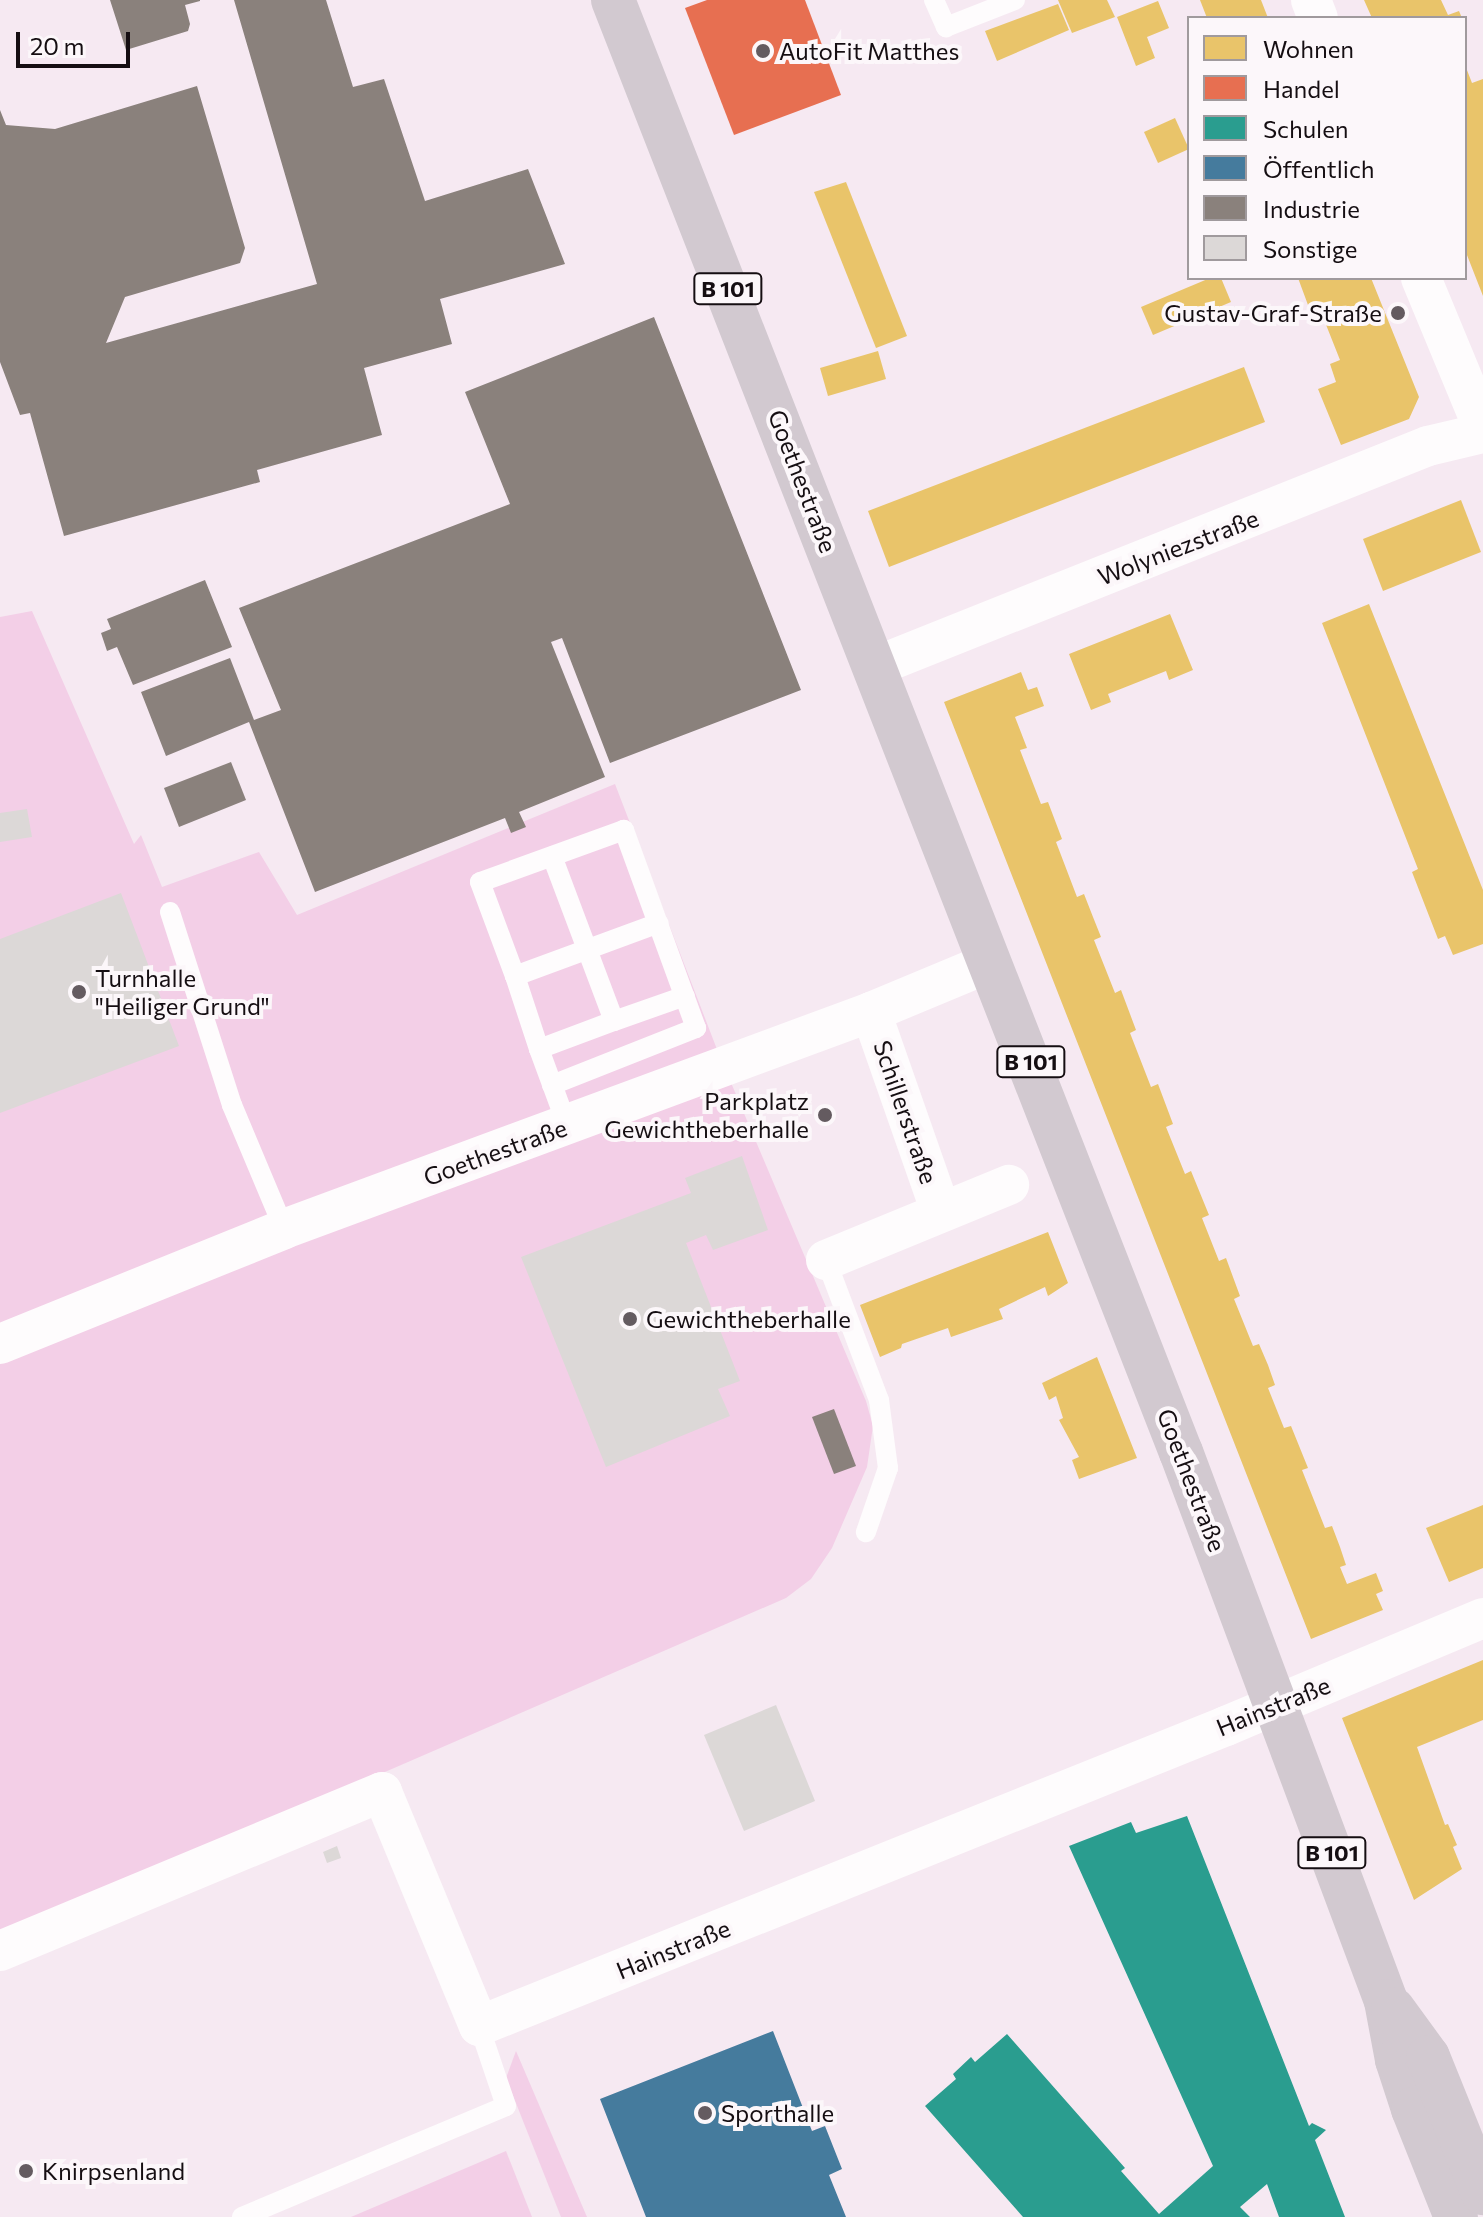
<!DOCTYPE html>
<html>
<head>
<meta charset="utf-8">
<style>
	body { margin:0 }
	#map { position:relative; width:1483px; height:2217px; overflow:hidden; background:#f6e9f2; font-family:Commissioner,sans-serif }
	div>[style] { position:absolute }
	.green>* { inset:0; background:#f3cfe7 }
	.homes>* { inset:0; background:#e9c46a }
	.shops>* { inset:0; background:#e76f51 }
	.schools>* { inset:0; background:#2a9d8f }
	.public>* { inset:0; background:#457b9d }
	.industry>* { inset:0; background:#8a817c }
	.building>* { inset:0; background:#dcd8d7 }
	.service>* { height:20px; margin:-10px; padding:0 10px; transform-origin:10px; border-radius:10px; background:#fefcfd }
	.minor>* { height:40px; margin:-20px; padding:0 20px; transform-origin:20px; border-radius:20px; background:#fefcfd }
	.primary>* { height:44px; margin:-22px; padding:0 22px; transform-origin:22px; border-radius:22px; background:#d2c9d0 }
	.dots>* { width:22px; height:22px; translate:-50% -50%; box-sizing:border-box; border:4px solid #fcf7fa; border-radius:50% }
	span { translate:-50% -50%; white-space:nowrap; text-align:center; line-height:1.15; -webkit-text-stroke:8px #fcf7fa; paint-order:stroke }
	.shield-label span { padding:2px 6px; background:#fcf7fa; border:2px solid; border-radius:6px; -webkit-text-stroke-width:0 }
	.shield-label { font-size:22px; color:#150e12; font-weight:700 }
	.poi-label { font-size:24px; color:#150e12 }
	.left { translate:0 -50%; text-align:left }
	.right { translate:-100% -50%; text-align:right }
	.street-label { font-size:24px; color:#150e12 }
	.legend { position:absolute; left:1187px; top:16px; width:280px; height:264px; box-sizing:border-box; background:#fcf7fa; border:2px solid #a09a9d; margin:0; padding:10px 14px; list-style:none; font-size:24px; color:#150e12 }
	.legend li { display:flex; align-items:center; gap:16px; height:40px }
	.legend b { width:40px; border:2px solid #a09a9d }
	.scale { position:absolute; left:16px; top:32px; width:114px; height:36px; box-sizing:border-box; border:4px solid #150e12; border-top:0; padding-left:10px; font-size:24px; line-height:28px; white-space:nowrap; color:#150e12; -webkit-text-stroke:6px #fcf7fa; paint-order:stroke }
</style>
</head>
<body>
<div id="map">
	<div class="green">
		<i style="clip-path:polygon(32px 611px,134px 844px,141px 835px,162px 887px,259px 852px,297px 915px,615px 784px,718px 1052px,866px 1401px,873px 1426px,867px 1467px,832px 1548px,811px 1579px,786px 1598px,0 1939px,0 617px)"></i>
		<i style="clip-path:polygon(516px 2051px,587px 2217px,561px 2217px,506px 2078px)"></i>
		<i style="clip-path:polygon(506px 2151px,532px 2217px,351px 2217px)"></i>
	</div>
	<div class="homes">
		<i style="clip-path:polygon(1058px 0,1107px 0,1115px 17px,1072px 33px)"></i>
		<i style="clip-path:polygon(1200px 0,1261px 0,1268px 18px,1207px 18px)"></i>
		<i style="clip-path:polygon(1364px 0,1441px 0,1448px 15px,1459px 11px,1462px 18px,1372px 18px)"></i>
		<i style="clip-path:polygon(1158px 1px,1169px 28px,1147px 37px,1155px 58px,1136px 66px,1117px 17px)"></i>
		<i style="clip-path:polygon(1058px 4px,1069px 30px,997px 61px,985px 31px)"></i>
		<i style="clip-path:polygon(1465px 65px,1472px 83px,1483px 79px,1483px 296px,1465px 250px)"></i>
		<i style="clip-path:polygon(1175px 118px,1189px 149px,1158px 163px,1144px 132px)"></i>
		<i style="clip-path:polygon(846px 182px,907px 336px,876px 348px,814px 192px)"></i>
		<i style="clip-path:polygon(1210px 278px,1221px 278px,1231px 302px,1153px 335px,1141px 307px)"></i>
		<i style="clip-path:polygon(1298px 278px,1371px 278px,1419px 397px,1409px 419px,1341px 445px,1318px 389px,1336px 382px,1330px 364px,1340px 360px,1317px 302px,1308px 305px)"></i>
		<i style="clip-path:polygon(878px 351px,886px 379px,828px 396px,820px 368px)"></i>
		<i style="clip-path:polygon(1244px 367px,1265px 422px,889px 567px,868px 511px)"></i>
		<i style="clip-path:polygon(1461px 500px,1481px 552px,1383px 591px,1363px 539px)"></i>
		<i style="clip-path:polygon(1369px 604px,1483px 890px,1483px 944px,1453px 955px,1445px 936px,1438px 939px,1412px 872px,1418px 869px,1322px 623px)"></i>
		<i style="clip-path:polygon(1170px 614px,1193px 670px,1169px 680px,1166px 671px,1108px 694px,1111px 702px,1091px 710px,1069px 654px)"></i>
		<i style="clip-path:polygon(1021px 672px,1028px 690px,1037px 687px,1044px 706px,1015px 717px,1027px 748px,1020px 750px,1041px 804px,1048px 802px,1062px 839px,1056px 842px,1077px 897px,1084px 894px,1093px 917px,1101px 937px,1094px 940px,1115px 993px,1121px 990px,1136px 1030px,1130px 1033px,1151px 1087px,1158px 1084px,1173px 1124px,1166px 1127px,1185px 1174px,1191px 1171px,1209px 1215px,1202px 1218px,1219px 1261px,1226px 1258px,1240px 1296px,1234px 1299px,1253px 1346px,1259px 1344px,1268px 1365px,1275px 1385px,1268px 1388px,1284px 1428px,1291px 1426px,1308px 1468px,1302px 1470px,1325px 1528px,1332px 1526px,1340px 1547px,1346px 1565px,1340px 1567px,1347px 1584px,1376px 1573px,1383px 1591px,1376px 1594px,1383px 1610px,1311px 1639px,944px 702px)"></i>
		<i style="clip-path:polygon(1048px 1232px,1068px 1283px,1048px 1296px,1045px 1287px,999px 1309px,1003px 1319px,951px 1337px,948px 1328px,902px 1344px,901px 1348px,880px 1357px,860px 1305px)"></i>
		<i style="clip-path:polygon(1097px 1357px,1137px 1458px,1079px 1479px,1072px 1460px,1079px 1457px,1059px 1420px,1063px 1418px,1056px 1396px,1049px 1400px,1042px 1383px)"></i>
		<i style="clip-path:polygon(1483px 1505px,1483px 1568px,1449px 1582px,1426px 1528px)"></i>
		<i style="clip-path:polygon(1483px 1660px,1483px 1720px,1417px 1747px,1445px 1825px,1448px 1824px,1457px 1845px,1453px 1847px,1462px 1869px,1414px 1900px,1342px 1718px)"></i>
	</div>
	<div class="shops">
		<i style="clip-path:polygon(707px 0,805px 0,841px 95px,734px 135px,685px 8px)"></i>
	</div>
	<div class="schools">
		<i style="clip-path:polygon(1187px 1816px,1309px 2126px,1312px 2123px,1326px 2130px,1315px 2140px,1345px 2217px,1279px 2217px,1267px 2184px,1240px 2207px,1250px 2217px,1023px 2217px,925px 2106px,956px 2079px,953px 2074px,971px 2057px,975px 2062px,1007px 2034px,1125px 2168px,1121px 2171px,1159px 2214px,1213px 2166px,1069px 1846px,1131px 1822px,1136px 1833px)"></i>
	</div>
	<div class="public">
		<i style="clip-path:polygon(773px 2031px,812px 2131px,825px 2126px,842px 2169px,829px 2175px,846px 2217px,646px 2217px,600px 2099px)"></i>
	</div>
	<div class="industry">
		<i style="clip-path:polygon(110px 0,200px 0,200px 1px,185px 5px,190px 24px,188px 31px,126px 50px)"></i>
		<i style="clip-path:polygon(234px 0,326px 0,353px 87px,384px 79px,425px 201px,528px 169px,565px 264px,440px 299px,452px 344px,364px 368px,382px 435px,257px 470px,260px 482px,64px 536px,30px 413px,20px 415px,0 362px,0 110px,6px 125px,55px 129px,197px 86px,245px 248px,240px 263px,125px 297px,106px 343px,317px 284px)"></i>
		<i style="clip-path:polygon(654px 317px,801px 690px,610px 763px,562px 638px,551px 642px,605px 777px,519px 812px,526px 827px,511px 833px,505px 818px,315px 892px,249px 722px,166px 756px,141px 692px,230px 658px,254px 720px,281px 710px,239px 608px,510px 504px,465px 392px)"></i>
		<i style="clip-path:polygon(205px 580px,232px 647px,133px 685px,117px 647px,107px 651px,101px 633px,111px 629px,107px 619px)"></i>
		<i style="clip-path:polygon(231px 762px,246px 800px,179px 827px,164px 788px)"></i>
		<i style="clip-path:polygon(834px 1409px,856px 1466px,834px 1474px,812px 1417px)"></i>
	</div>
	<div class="building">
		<i style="clip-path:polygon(27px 809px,32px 837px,0 842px,0 813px)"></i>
		<i style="clip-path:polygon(121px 893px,179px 1046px,0 1113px,0 939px)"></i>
		<i style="clip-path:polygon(742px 1156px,768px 1230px,713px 1250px,706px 1235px,686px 1243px,740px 1381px,718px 1389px,730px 1416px,606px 1467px,521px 1257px,691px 1193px,685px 1178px)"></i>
		<i style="clip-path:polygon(776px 1705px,815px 1801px,744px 1831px,704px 1735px)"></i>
		<i style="clip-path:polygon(337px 1846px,341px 1858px,327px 1863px,323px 1852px)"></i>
	</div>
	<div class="service">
		<i style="left:934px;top:0;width:30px;rotate:66deg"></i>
		<i style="left:946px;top:27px;width:74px;rotate:-21.4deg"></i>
		<i style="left:170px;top:912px;width:203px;rotate:72.2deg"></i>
		<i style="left:232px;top:1105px;width:134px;rotate:67.2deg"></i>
		<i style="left:515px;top:976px;width:153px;rotate:-20.2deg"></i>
		<i style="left:614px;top:1021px;width:75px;rotate:-19.4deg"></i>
		<i style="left:539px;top:1049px;width:80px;rotate:-20.5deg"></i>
		<i style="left:614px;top:1021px;width:176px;rotate:-110.6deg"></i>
		<i style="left:552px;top:1085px;width:155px;rotate:-21.6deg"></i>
		<i style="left:696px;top:1028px;width:211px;rotate:-110deg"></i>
		<i style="left:624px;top:830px;width:153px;rotate:160.1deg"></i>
		<i style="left:480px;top:882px;width:100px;rotate:69.6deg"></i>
		<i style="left:515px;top:976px;width:77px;rotate:71.8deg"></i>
		<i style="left:539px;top:1049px;width:81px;rotate:69.8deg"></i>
		<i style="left:826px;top:1260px;width:150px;rotate:69.3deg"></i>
		<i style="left:879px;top:1400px;width:69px;rotate:82.5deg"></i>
		<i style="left:888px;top:1468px;width:68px;rotate:109deg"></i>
		<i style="left:242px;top:2217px;width:286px;rotate:-22.8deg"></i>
		<i style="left:506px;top:2106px;width:84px;rotate:-108.6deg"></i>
	</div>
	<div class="minor">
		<i style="left:1311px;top:0;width:19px;rotate:69deg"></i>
		<i style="left:1421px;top:278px;width:162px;rotate:67.5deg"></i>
		<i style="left:874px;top:667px;width:596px;rotate:-21.75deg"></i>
		<i style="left:1428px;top:446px;width:57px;rotate:-13.3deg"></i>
		<i style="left:871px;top:1012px;width:212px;rotate:70.7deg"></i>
		<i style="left:826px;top:1260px;width:198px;rotate:-22.3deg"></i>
		<i style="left:0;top:1344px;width:306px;rotate:-22deg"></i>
		<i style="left:284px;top:1229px;width:626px;rotate:-20.29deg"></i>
		<i style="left:871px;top:1012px;width:130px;rotate:-22.6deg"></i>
		<i style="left:0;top:1951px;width:414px;rotate:-22.6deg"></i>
		<i style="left:382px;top:1792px;width:253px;rotate:67.5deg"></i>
		<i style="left:479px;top:2026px;width:805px;rotate:-21.88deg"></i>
		<i style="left:1226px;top:1726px;width:279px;rotate:-22.8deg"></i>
	</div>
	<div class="primary">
		<i style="left:613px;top:0;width:1559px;rotate:68.64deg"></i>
		<i style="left:1181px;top:1452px;width:586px;rotate:69.52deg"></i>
		<i style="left:1386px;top:2001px;width:60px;rotate:79.4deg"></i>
		<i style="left:1397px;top:2060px;width:52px;rotate:71.9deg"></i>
		<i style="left:1413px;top:2109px;width:116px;rotate:68.3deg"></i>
		<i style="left:1393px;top:2009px;width:59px;rotate:53.9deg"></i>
		<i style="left:1428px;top:2057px;width:147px;rotate:68deg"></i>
	</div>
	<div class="dots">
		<i style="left:763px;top:51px;background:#645b60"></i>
		<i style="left:1398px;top:313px;background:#645b60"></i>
		<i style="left:79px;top:992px;background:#645b60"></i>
		<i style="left:825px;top:1115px;background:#645b60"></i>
		<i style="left:630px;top:1319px;background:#645b60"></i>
		<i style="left:705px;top:2113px;background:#645b60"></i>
		<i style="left:26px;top:2171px;background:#645b60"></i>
	</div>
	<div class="shield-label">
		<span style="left:728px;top:289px">B 101</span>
		<span style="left:1031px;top:1062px">B 101</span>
		<span style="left:1332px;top:1853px">B 101</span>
	</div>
	<div class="poi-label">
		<span class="left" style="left:779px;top:51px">AutoFit Matthes</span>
		<span class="right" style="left:1382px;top:313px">Gustav-Graf-Straße</span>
		<span class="left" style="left:95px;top:992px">Turnhalle<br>"Heiliger Grund"</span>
		<span class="right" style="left:809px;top:1115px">Parkplatz<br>Gewichtheberhalle</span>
		<span class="left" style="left:646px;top:1319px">Gewichtheberhalle</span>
		<span class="left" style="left:721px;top:2113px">Sporthalle</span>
		<span class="left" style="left:42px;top:2171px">Knirpsenland</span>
	</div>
	<div class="street-label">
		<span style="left:803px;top:481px;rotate:69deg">Goethestraße</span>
		<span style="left:1178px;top:547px;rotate:-21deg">Wolyniezstraße</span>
		<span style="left:906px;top:1112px;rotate:71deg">Schillerstraße</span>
		<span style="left:495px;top:1152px;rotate:-20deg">Goethestraße</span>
		<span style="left:1192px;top:1480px;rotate:69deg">Goethestraße</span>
		<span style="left:1273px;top:1706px;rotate:-22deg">Hainstraße</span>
		<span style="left:673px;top:1949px;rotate:-22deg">Hainstraße</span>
	</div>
	<ul class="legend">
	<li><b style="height:22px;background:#e9c46a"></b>Wohnen</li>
	<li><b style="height:22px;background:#e76f51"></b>Handel</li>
	<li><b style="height:22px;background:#2a9d8f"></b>Schulen</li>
	<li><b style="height:22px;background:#457b9d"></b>Öffentlich</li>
	<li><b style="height:22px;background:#8a817c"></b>Industrie</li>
	<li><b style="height:22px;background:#dcd8d7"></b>Sonstige</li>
	</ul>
	<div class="scale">20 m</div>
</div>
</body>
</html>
